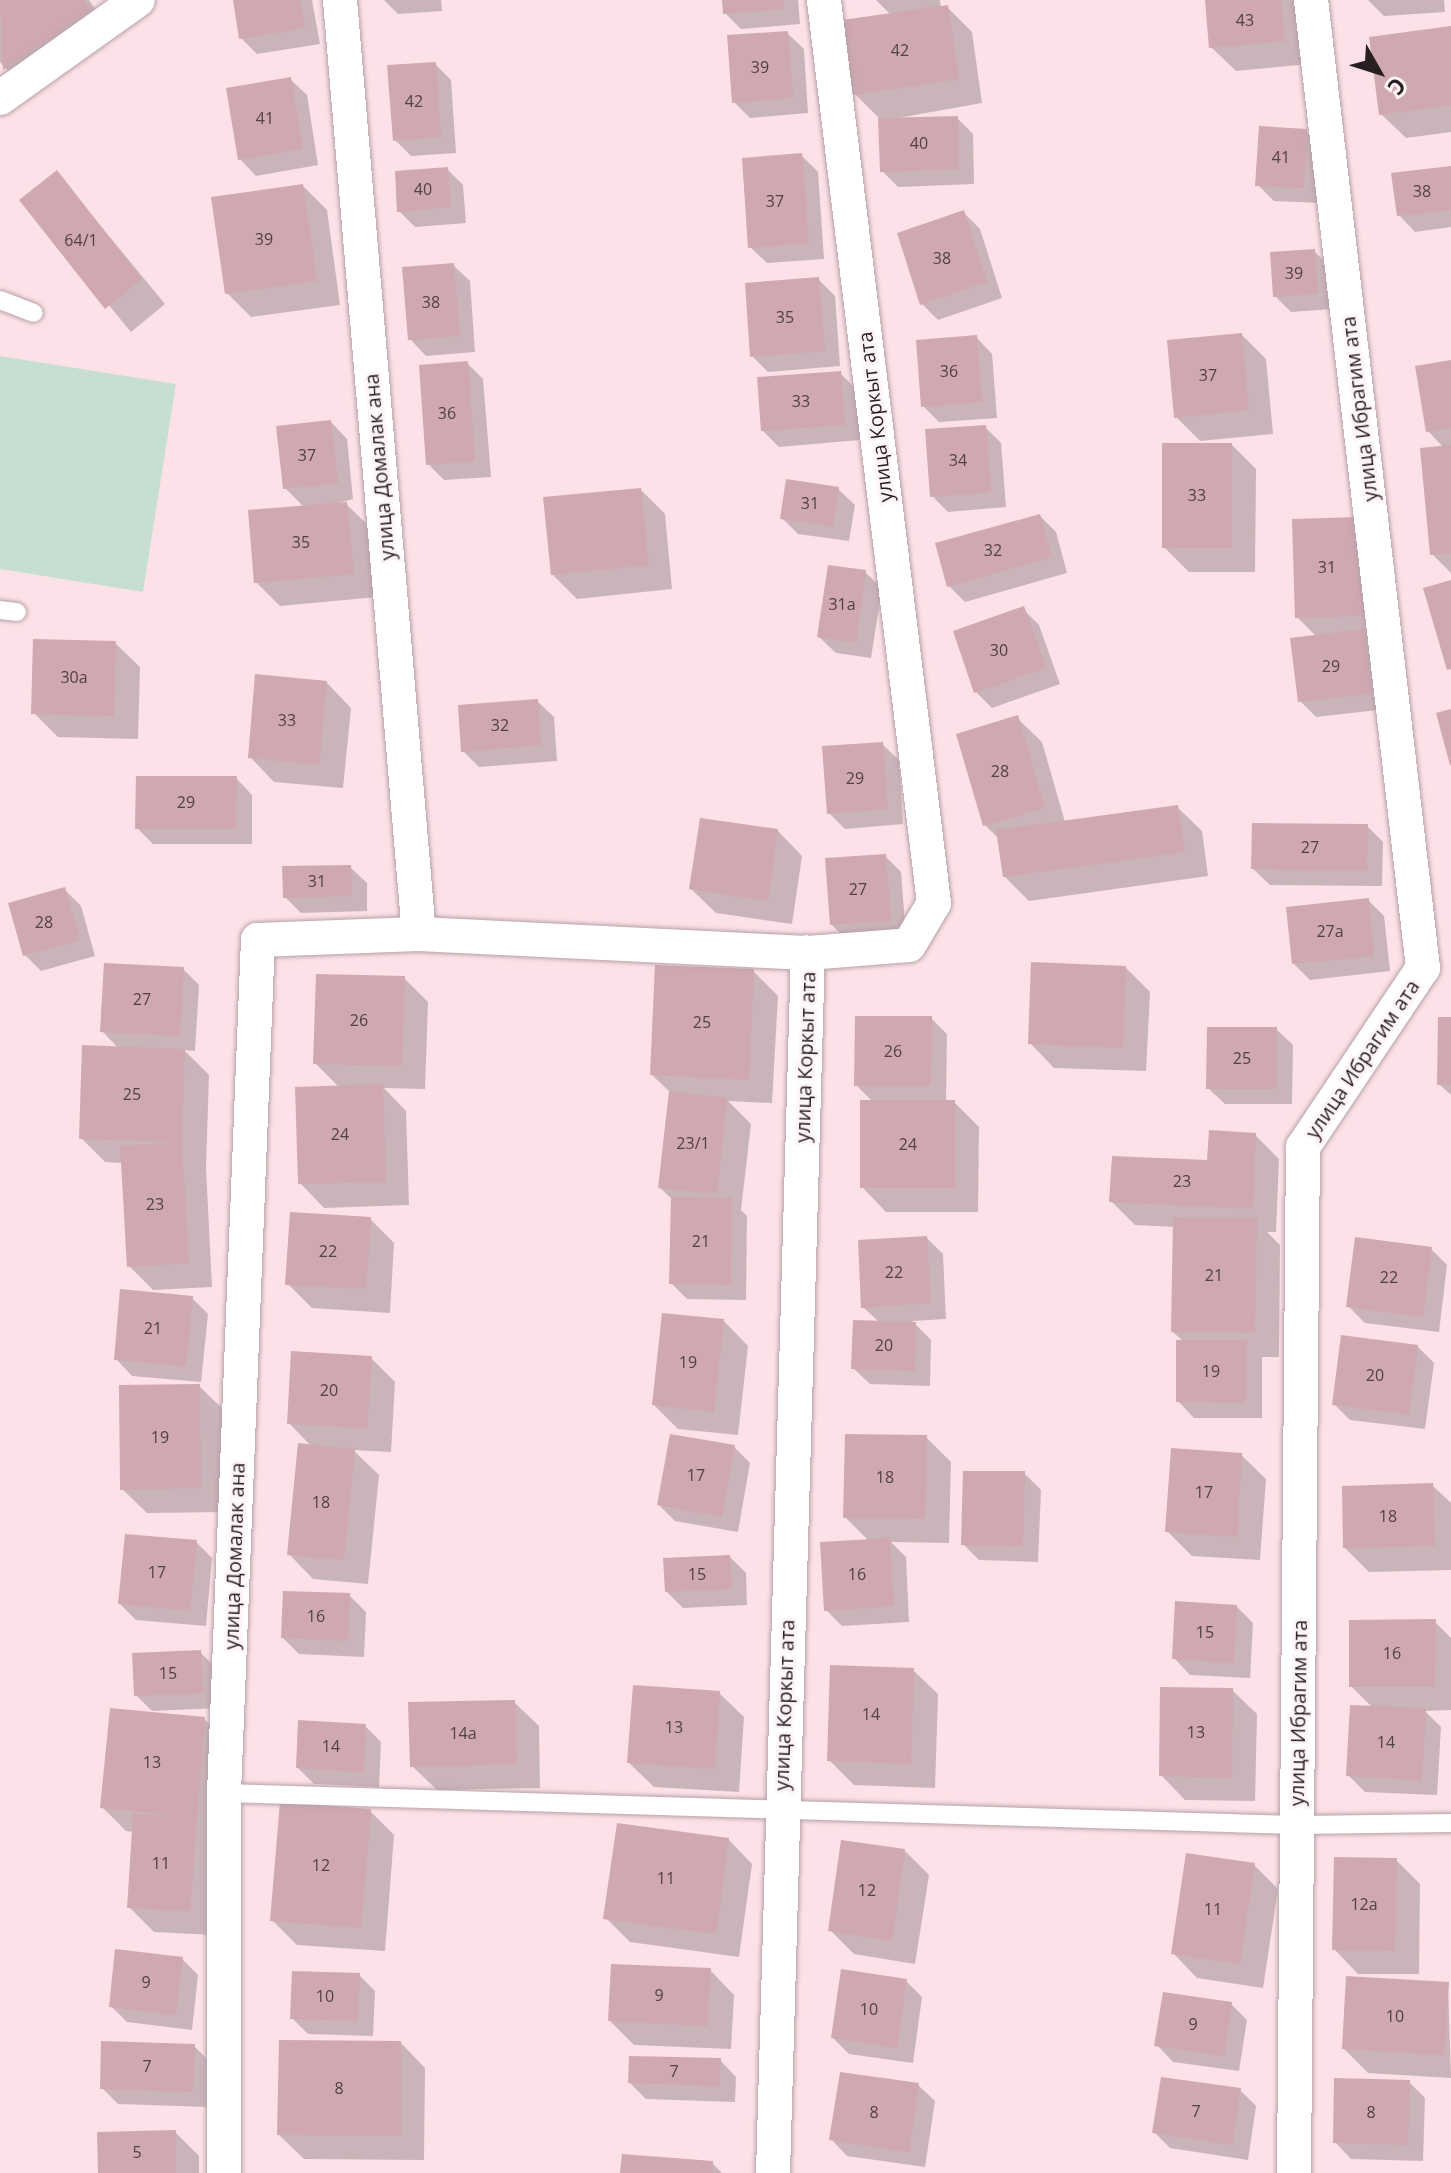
<!DOCTYPE html>
<html>
<head>
<meta charset="utf-8">
<style>
	body { margin:0 }
	#map { position:relative; width:1451px; height:2173px; overflow:hidden; background:#fce2e8; font-family:"Open Sans",sans-serif }
	div>[style] { position:absolute }
	.green>* { inset:0; background:#c7dfd2 }
	.shadow>* { inset:0; background:#0003 }
	.building>* { inset:0; background:#cfa8b2 }
	.roads { filter:drop-shadow(0 0 2px #b8a0a6) drop-shadow(0 0 2px #b8a0a6) }
	.service>* { height:18px; margin:-9px; padding:0 9px; transform-origin:9px; border-radius:9px; background:#fff }
	.minor>* { height:34px; margin:-17px; padding:0 17px; transform-origin:17px; border-radius:17px; background:#fff }
	span { translate:-50% -50%; white-space:nowrap; text-align:center; line-height:1.15; -webkit-text-stroke:6px #fef4f6; paint-order:stroke }
	.number-label { font-size:16px; color:#524145 }
	.number-label span { -webkit-text-stroke-width:0 }
	.street-label { font-size:20px; color:#281f21 }
	.north { position:absolute; left:1339px; top:32px; width:80px; height:80px; -webkit-text-stroke:6px #fef4f6; paint-order:stroke; rotate:129deg; font-size:22px; font-weight:700; line-height:32px; text-align:center; color:#281f21 }
	.north::after { content:''; display:block; margin:auto; width:28px; height:36px; background:#281f21; clip-path:polygon(50% 0,100% 100%,50% 72%,0 100%) }
</style>
</head>
<body>
<div id="map">
	<div class="green">
		<i style="clip-path:polygon(0 356px,176px 384px,143px 592px,0 569px)"></i>
	</div>
	<div class="shadow">
		<i style="clip-path:polygon(0 0,89px 0,113px 35px,29px 93px,0 62px)"></i>
		<i style="clip-path:polygon(235px 0,312px 0,320px 44px,257px 54px,241px 38px)"></i>
		<i style="clip-path:polygon(384px 0,441px 0,442px 11px,398px 14px)"></i>
		<i style="clip-path:polygon(724px 0,798px 0,800px 24px,741px 29px,725px 13px)"></i>
		<i style="clip-path:polygon(940px 0,941px 8px,947px 7px,972px 32px,982px 103px,887px 120px,957px 118px,973px 134px,974px 184px,898px 187px,882px 171px,880px 119px,855px 94px,891px 15px,876px 0)"></i>
		<i style="clip-path:polygon(1207px 0,1303px 0,1309px 64px,1236px 71px,1211px 47px)"></i>
		<i style="clip-path:polygon(1368px 0,1444px 0,1445px 12px,1384px 16px)"></i>
		<i style="clip-path:polygon(1451px 28px,1451px 132px,1406px 138px,1381px 114px)"></i>
		<i style="clip-path:polygon(787px 33px,804px 49px,808px 113px,750px 118px,734px 102px)"></i>
		<i style="clip-path:polygon(435px 64px,451px 80px,456px 153px,411px 156px,395px 140px)"></i>
		<i style="clip-path:polygon(290px 79px,307px 95px,318px 165px,256px 176px,240px 159px)"></i>
		<i style="clip-path:polygon(1306px 131px,1322px 147px,1319px 203px,1274px 201px,1258px 185px)"></i>
		<i style="clip-path:polygon(801px 155px,818px 172px,824px 259px,767px 263px,750px 247px)"></i>
		<i style="clip-path:polygon(1451px 168px,1451px 227px,1415px 232px,1399px 215px)"></i>
		<i style="clip-path:polygon(447px 169px,463px 185px,466px 223px,415px 227px,399px 211px)"></i>
		<i style="clip-path:polygon(57px 173px,165px 304px,131px 332px,22px 200px)"></i>
		<i style="clip-path:polygon(303px 186px,327px 210px,340px 305px,251px 317px,227px 293px)"></i>
		<i style="clip-path:polygon(964px 213px,980px 229px,1002px 298px,938px 320px,922px 304px)"></i>
		<i style="clip-path:polygon(1314px 251px,1330px 267px,1333px 309px,1291px 312px,1275px 296px)"></i>
		<i style="clip-path:polygon(453px 265px,470px 281px,475px 352px,426px 356px,410px 339px)"></i>
		<i style="clip-path:polygon(818px 279px,835px 296px,840px 366px,768px 372px,752px 356px)"></i>
		<i style="clip-path:polygon(1242px 335px,1266px 359px,1273px 434px,1200px 441px,1176px 417px)"></i>
		<i style="clip-path:polygon(976px 337px,992px 354px,997px 418px,939px 422px,923px 406px)"></i>
		<i style="clip-path:polygon(1451px 362px,1451px 573px,1432px 554px,1444px 448px,1428px 431px)"></i>
		<i style="clip-path:polygon(467px 363px,483px 379px,491px 477px,444px 480px,428px 464px)"></i>
		<i style="clip-path:polygon(840px 373px,856px 389px,860px 440px,779px 447px,763px 431px)"></i>
		<i style="clip-path:polygon(331px 422px,347px 439px,353px 499px,332px 505px,346px 504px,371px 528px,377px 597px,280px 606px,256px 582px,304px 507px,285px 488px)"></i>
		<i style="clip-path:polygon(985px 427px,1001px 443px,1006px 507px,948px 512px,932px 496px)"></i>
		<i style="clip-path:polygon(1232px 445px,1256px 469px,1255px 572px,1189px 572px,1164px 547px)"></i>
		<i style="clip-path:polygon(838px 489px,855px 505px,849px 541px,798px 534px,782px 518px)"></i>
		<i style="clip-path:polygon(641px 490px,665px 514px,672px 589px,577px 599px,552px 574px)"></i>
		<i style="clip-path:polygon(1040px 516px,1056px 532px,1067px 573px,965px 602px,949px 586px)"></i>
		<i style="clip-path:polygon(1359px 519px,1387px 709px,1316px 717px,1300px 701px,1316px 636px,1297px 617px)"></i>
		<i style="clip-path:polygon(865px 572px,882px 588px,871px 658px,836px 653px,819px 637px)"></i>
		<i style="clip-path:polygon(1023px 609px,1039px 625px,1060px 684px,992px 708px,976px 692px)"></i>
		<i style="clip-path:polygon(115px 643px,140px 667px,138px 739px,58px 737px,34px 713px)"></i>
		<i style="clip-path:polygon(327px 683px,351px 708px,343px 788px,274px 782px,250px 757px)"></i>
		<i style="clip-path:polygon(537px 701px,554px 717px,557px 761px,479px 767px,463px 751px)"></i>
		<i style="clip-path:polygon(1017px 718px,1042px 742px,1065px 822px,1177px 807px,1202px 831px,1208px 876px,1029px 901px,1004px 876px,1000px 840px,985px 825px)"></i>
		<i style="clip-path:polygon(882px 744px,899px 760px,903px 824px,845px 829px,829px 813px)"></i>
		<i style="clip-path:polygon(236px 778px,252px 795px,252px 844px,153px 844px,137px 828px)"></i>
		<i style="clip-path:polygon(1367px 826px,1383px 842px,1382px 886px,1270px 885px,1253px 869px)"></i>
		<i style="clip-path:polygon(778px 831px,802px 856px,792px 924px,716px 913px,691px 889px)"></i>
		<i style="clip-path:polygon(885px 856px,901px 872px,906px 936px,848px 941px,832px 925px)"></i>
		<i style="clip-path:polygon(350px 867px,367px 883px,367px 911px,301px 913px,285px 897px)"></i>
		<i style="clip-path:polygon(65px 890px,81px 906px,95px 956px,41px 971px,25px 955px)"></i>
		<i style="clip-path:polygon(1368px 900px,1384px 916px,1390px 971px,1310px 980px,1294px 964px)"></i>
		<i style="clip-path:polygon(1125px 967px,1150px 992px,1146px 1071px,1054px 1068px,1030px 1043px)"></i>
		<i style="clip-path:polygon(183px 969px,199px 985px,195px 1051px,184px 1050px,209px 1075px,206px 1168px,212px 1287px,153px 1290px,129px 1266px,123px 1163px,105px 1162px,81px 1138px,119px 1049px,102px 1031px)"></i>
		<i style="clip-path:polygon(753px 971px,778px 996px,772px 1103px,728px 1101px,751px 1124px,741px 1210px,747px 1216px,746px 1300px,687px 1299px,671px 1283px,673px 1200px,660px 1188px,671px 1093px,652px 1075px)"></i>
		<i style="clip-path:polygon(404px 978px,428px 1002px,425px 1089px,384px 1088px,406px 1111px,409px 1205px,324px 1208px,300px 1183px,340px 1088px,315px 1063px)"></i>
		<i style="clip-path:polygon(931px 1018px,947px 1034px,946px 1102px,954px 1102px,979px 1127px,978px 1212px,886px 1212px,862px 1187px,873px 1102px,856px 1085px)"></i>
		<i style="clip-path:polygon(1451px 1019px,1451px 1095px,1439px 1084px)"></i>
		<i style="clip-path:polygon(1276px 1029px,1293px 1045px,1292px 1104px,1225px 1104px,1208px 1088px)"></i>
		<i style="clip-path:polygon(1255px 1135px,1279px 1159px,1276px 1232px,1267px 1232px,1280px 1245px,1279px 1357px,1262px 1357px,1262px 1418px,1194px 1418px,1178px 1401px,1184px 1342px,1173px 1332px,1175px 1227px,1135px 1225px,1111px 1201px,1209px 1163px)"></i>
		<i style="clip-path:polygon(370px 1219px,394px 1243px,390px 1313px,312px 1308px,288px 1284px)"></i>
		<i style="clip-path:polygon(927px 1238px,943px 1254px,946px 1319px,912px 1321px,931px 1340px,930px 1386px,870px 1384px,853px 1368px,880px 1323px,863px 1307px)"></i>
		<i style="clip-path:polygon(1431px 1249px,1447px 1265px,1439px 1332px,1365px 1323px,1349px 1307px)"></i>
		<i style="clip-path:polygon(192px 1298px,208px 1314px,201px 1382px,132px 1376px,116px 1359px)"></i>
		<i style="clip-path:polygon(724px 1321px,748px 1346px,738px 1435px,678px 1429px,654px 1405px)"></i>
		<i style="clip-path:polygon(1417px 1346px,1434px 1363px,1425px 1429px,1350px 1420px,1334px 1404px)"></i>
		<i style="clip-path:polygon(371px 1358px,395px 1382px,391px 1452px,353px 1450px,379px 1475px,368px 1584px,313px 1579px,289px 1554px,312px 1447px,289px 1423px)"></i>
		<i style="clip-path:polygon(199px 1386px,224px 1410px,225px 1512px,147px 1513px,122px 1489px)"></i>
		<i style="clip-path:polygon(926px 1437px,951px 1462px,949px 1543px,891px 1542px,906px 1557px,909px 1622px,842px 1626px,826px 1610px,870px 1542px,845px 1517px)"></i>
		<i style="clip-path:polygon(734px 1447px,750px 1463px,738px 1532px,675px 1521px,659px 1505px)"></i>
		<i style="clip-path:polygon(1241px 1455px,1266px 1479px,1260px 1560px,1192px 1556px,1167px 1531px)"></i>
		<i style="clip-path:polygon(1024px 1473px,1041px 1490px,1038px 1562px,979px 1560px,963px 1544px)"></i>
		<i style="clip-path:polygon(1432px 1485px,1451px 1503px,1451px 1570px,1369px 1572px,1345px 1548px)"></i>
		<i style="clip-path:polygon(196px 1542px,212px 1558px,206px 1626px,136px 1620px,120px 1604px)"></i>
		<i style="clip-path:polygon(730px 1557px,746px 1573px,747px 1605px,683px 1608px,666px 1591px)"></i>
		<i style="clip-path:polygon(349px 1595px,366px 1612px,364px 1657px,299px 1654px,283px 1638px)"></i>
		<i style="clip-path:polygon(1237px 1607px,1253px 1623px,1250px 1678px,1190px 1675px,1174px 1658px)"></i>
		<i style="clip-path:polygon(1435px 1622px,1451px 1638px,1451px 1710px,1425px 1711px,1441px 1727px,1437px 1795px,1365px 1792px,1348px 1775px,1373px 1708px,1351px 1686px)"></i>
		<i style="clip-path:polygon(200px 1652px,217px 1669px,219px 1708px,152px 1711px,136px 1695px)"></i>
		<i style="clip-path:polygon(913px 1670px,938px 1694px,935px 1788px,854px 1785px,829px 1760px)"></i>
		<i style="clip-path:polygon(1232px 1690px,1257px 1714px,1255px 1801px,1185px 1800px,1161px 1775px)"></i>
		<i style="clip-path:polygon(719px 1693px,744px 1717px,739px 1792px,654px 1787px,629px 1763px)"></i>
		<i style="clip-path:polygon(514px 1702px,539px 1726px,540px 1788px,437px 1790px,412px 1766px)"></i>
		<i style="clip-path:polygon(204px 1719px,229px 1743px,214px 1935px,154px 1932px,129px 1907px,134px 1832px,126px 1831px,102px 1807px)"></i>
		<i style="clip-path:polygon(365px 1726px,381px 1742px,379px 1787px,314px 1784px,298px 1768px)"></i>
		<i style="clip-path:polygon(370px 1811px,394px 1835px,385px 1951px,297px 1945px,272px 1920px)"></i>
		<i style="clip-path:polygon(728px 1839px,752px 1864px,739px 1957px,630px 1942px,606px 1918px)"></i>
		<i style="clip-path:polygon(905px 1851px,929px 1875px,915px 1964px,854px 1954px,830px 1930px)"></i>
		<i style="clip-path:polygon(1396px 1860px,1420px 1884px,1419px 1974px,1358px 1974px,1334px 1949px)"></i>
		<i style="clip-path:polygon(1254px 1865px,1278px 1889px,1263px 1988px,1197px 1978px,1173px 1953px)"></i>
		<i style="clip-path:polygon(182px 1959px,198px 1975px,192px 2030px,127px 2022px,111px 2006px)"></i>
		<i style="clip-path:polygon(710px 1970px,734px 1995px,731px 2049px,634px 2045px,610px 2021px)"></i>
		<i style="clip-path:polygon(359px 1975px,375px 1991px,373px 2036px,308px 2034px,292px 2018px)"></i>
		<i style="clip-path:polygon(906px 1981px,922px 1997px,913px 2063px,849px 2054px,833px 2038px)"></i>
		<i style="clip-path:polygon(1448px 1984px,1451px 2078px,1368px 2073px,1344px 2049px)"></i>
		<i style="clip-path:polygon(1231px 2004px,1247px 2020px,1239px 2071px,1173px 2062px,1157px 2045px)"></i>
		<i style="clip-path:polygon(401px 2043px,425px 2068px,424px 2160px,304px 2159px,279px 2135px)"></i>
		<i style="clip-path:polygon(194px 2046px,210px 2062px,208px 2107px,118px 2104px,102px 2088px)"></i>
		<i style="clip-path:polygon(720px 2060px,736px 2077px,735px 2102px,646px 2099px,630px 2083px)"></i>
		<i style="clip-path:polygon(1409px 2082px,1425px 2098px,1423px 2161px,1351px 2159px,1335px 2142px)"></i>
		<i style="clip-path:polygon(918px 2085px,935px 2101px,925px 2167px,847px 2156px,831px 2139px)"></i>
		<i style="clip-path:polygon(1240px 2090px,1256px 2106px,1248px 2160px,1170px 2148px,1154px 2132px)"></i>
		<i style="clip-path:polygon(175px 2132px,199px 2156px,199px 2173px,100px 2173px)"></i>
		<i style="clip-path:polygon(712px 2163px,722px 2173px,622px 2173px)"></i>
	</div>
	<div class="building">
		<i style="clip-path:polygon(0 0,84px 0,90px 10px,3px 70px)"></i>
		<i style="clip-path:polygon(233px 0,300px 0,305px 28px,239px 39px)"></i>
		<i style="clip-path:polygon(722px 0,784px 0,784px 9px,723px 14px)"></i>
		<i style="clip-path:polygon(1205px 0,1281px 0,1285px 41px,1209px 48px)"></i>
		<i style="clip-path:polygon(948px 5px,959px 79px,853px 95px,842px 20px)"></i>
		<i style="clip-path:polygon(1451px 26px,1451px 105px,1379px 115px,1369px 37px)"></i>
		<i style="clip-path:polygon(788px 31px,793px 98px,732px 103px,727px 35px)"></i>
		<i style="clip-path:polygon(436px 62px,441px 137px,393px 141px,387px 65px)"></i>
		<i style="clip-path:polygon(291px 77px,303px 149px,238px 160px,226px 88px)"></i>
		<i style="clip-path:polygon(958px 116px,959px 169px,880px 172px,878px 118px)"></i>
		<i style="clip-path:polygon(1259px 126px,1307px 129px,1304px 188px,1255px 186px)"></i>
		<i style="clip-path:polygon(802px 153px,809px 243px,748px 248px,742px 158px)"></i>
		<i style="clip-path:polygon(1451px 166px,1451px 210px,1397px 216px,1391px 173px)"></i>
		<i style="clip-path:polygon(448px 167px,451px 207px,397px 212px,395px 171px)"></i>
		<i style="clip-path:polygon(57px 170px,142px 279px,105px 309px,19px 200px)"></i>
		<i style="clip-path:polygon(303px 184px,317px 281px,225px 294px,211px 197px)"></i>
		<i style="clip-path:polygon(964px 210px,987px 282px,920px 305px,897px 233px)"></i>
		<i style="clip-path:polygon(1315px 249px,1318px 294px,1273px 297px,1270px 252px)"></i>
		<i style="clip-path:polygon(454px 263px,460px 336px,408px 340px,402px 267px)"></i>
		<i style="clip-path:polygon(819px 277px,825px 351px,750px 357px,745px 283px)"></i>
		<i style="clip-path:polygon(1242px 333px,1249px 410px,1174px 418px,1167px 340px)"></i>
		<i style="clip-path:polygon(977px 335px,982px 402px,921px 407px,916px 340px)"></i>
		<i style="clip-path:polygon(1451px 360px,1451px 428px,1426px 432px,1415px 366px)"></i>
		<i style="clip-path:polygon(468px 361px,475px 461px,426px 465px,419px 365px)"></i>
		<i style="clip-path:polygon(841px 371px,845px 425px,761px 431px,757px 377px)"></i>
		<i style="clip-path:polygon(331px 420px,338px 483px,283px 489px,276px 426px)"></i>
		<i style="clip-path:polygon(986px 425px,991px 492px,930px 497px,925px 429px)"></i>
		<i style="clip-path:polygon(1162px 443px,1232px 443px,1232px 548px,1162px 548px)"></i>
		<i style="clip-path:polygon(1451px 445px,1451px 553px,1430px 555px,1420px 448px)"></i>
		<i style="clip-path:polygon(786px 479px,839px 487px,833px 526px,780px 519px)"></i>
		<i style="clip-path:polygon(641px 488px,649px 565px,551px 575px,543px 497px)"></i>
		<i style="clip-path:polygon(347px 502px,354px 574px,254px 583px,248px 510px)"></i>
		<i style="clip-path:polygon(1040px 514px,1052px 557px,947px 587px,935px 543px)"></i>
		<i style="clip-path:polygon(1360px 517px,1363px 616px,1295px 618px,1292px 519px)"></i>
		<i style="clip-path:polygon(828px 565px,866px 570px,856px 643px,817px 637px)"></i>
		<i style="clip-path:polygon(1451px 580px,1451px 669px,1447px 670px,1423px 588px)"></i>
		<i style="clip-path:polygon(1024px 606px,1046px 668px,974px 693px,953px 631px)"></i>
		<i style="clip-path:polygon(1364px 629px,1372px 694px,1298px 702px,1290px 638px)"></i>
		<i style="clip-path:polygon(33px 639px,116px 641px,114px 716px,31px 714px)"></i>
		<i style="clip-path:polygon(255px 674px,327px 681px,319px 765px,248px 758px)"></i>
		<i style="clip-path:polygon(538px 699px,541px 745px,461px 752px,458px 705px)"></i>
		<i style="clip-path:polygon(1451px 709px,1451px 765px,1450px 765px,1436px 713px)"></i>
		<i style="clip-path:polygon(1018px 715px,1045px 808px,983px 826px,956px 734px)"></i>
		<i style="clip-path:polygon(883px 742px,888px 809px,827px 814px,822px 746px)"></i>
		<i style="clip-path:polygon(136px 776px,237px 776px,236px 829px,135px 829px)"></i>
		<i style="clip-path:polygon(1178px 805px,1185px 852px,1003px 877px,996px 830px)"></i>
		<i style="clip-path:polygon(700px 818px,778px 829px,768px 901px,689px 889px)"></i>
		<i style="clip-path:polygon(1252px 823px,1368px 824px,1367px 870px,1251px 869px)"></i>
		<i style="clip-path:polygon(886px 854px,891px 921px,830px 925px,825px 858px)"></i>
		<i style="clip-path:polygon(351px 865px,352px 896px,283px 898px,282px 866px)"></i>
		<i style="clip-path:polygon(65px 887px,80px 940px,23px 956px,8px 903px)"></i>
		<i style="clip-path:polygon(1369px 898px,1374px 956px,1292px 964px,1286px 907px)"></i>
		<i style="clip-path:polygon(1031px 962px,1126px 966px,1123px 1048px,1028px 1044px)"></i>
		<i style="clip-path:polygon(104px 963px,184px 967px,180px 1036px,100px 1032px)"></i>
		<i style="clip-path:polygon(655px 965px,754px 969px,749px 1080px,650px 1075px)"></i>
		<i style="clip-path:polygon(316px 974px,405px 976px,402px 1066px,313px 1064px)"></i>
		<i style="clip-path:polygon(855px 1016px,932px 1016px,931px 1086px,854px 1086px)"></i>
		<i style="clip-path:polygon(1438px 1017px,1451px 1017px,1451px 1085px,1437px 1085px)"></i>
		<i style="clip-path:polygon(1207px 1027px,1277px 1027px,1277px 1089px,1206px 1089px)"></i>
		<i style="clip-path:polygon(82px 1045px,185px 1049px,182px 1142px,189px 1263px,127px 1267px,120px 1146px,178px 1142px,79px 1139px)"></i>
		<i style="clip-path:polygon(383px 1084px,386px 1182px,298px 1184px,295px 1087px)"></i>
		<i style="clip-path:polygon(669px 1091px,727px 1098px,717px 1194px,658px 1188px)"></i>
		<i style="clip-path:polygon(860px 1100px,955px 1100px,955px 1188px,860px 1188px)"></i>
		<i style="clip-path:polygon(1209px 1130px,1256px 1133px,1253px 1209px,1109px 1202px,1112px 1156px,1207px 1160px)"></i>
		<i style="clip-path:polygon(671px 1197px,732px 1198px,731px 1285px,669px 1284px)"></i>
		<i style="clip-path:polygon(290px 1212px,371px 1217px,366px 1289px,285px 1285px)"></i>
		<i style="clip-path:polygon(1173px 1217px,1257px 1218px,1255px 1333px,1171px 1332px)"></i>
		<i style="clip-path:polygon(927px 1236px,931px 1303px,861px 1308px,858px 1240px)"></i>
		<i style="clip-path:polygon(1355px 1237px,1432px 1247px,1423px 1317px,1346px 1307px)"></i>
		<i style="clip-path:polygon(120px 1289px,193px 1296px,186px 1366px,114px 1360px)"></i>
		<i style="clip-path:polygon(662px 1313px,724px 1319px,714px 1412px,652px 1405px)"></i>
		<i style="clip-path:polygon(853px 1320px,916px 1322px,915px 1371px,851px 1369px)"></i>
		<i style="clip-path:polygon(1341px 1335px,1418px 1345px,1409px 1414px,1332px 1405px)"></i>
		<i style="clip-path:polygon(1176px 1340px,1247px 1340px,1246px 1403px,1176px 1402px)"></i>
		<i style="clip-path:polygon(291px 1351px,372px 1356px,367px 1428px,287px 1424px)"></i>
		<i style="clip-path:polygon(200px 1384px,201px 1488px,120px 1490px,119px 1385px)"></i>
		<i style="clip-path:polygon(670px 1434px,735px 1445px,722px 1517px,657px 1505px)"></i>
		<i style="clip-path:polygon(845px 1434px,927px 1435px,925px 1519px,843px 1518px)"></i>
		<i style="clip-path:polygon(298px 1443px,355px 1449px,344px 1560px,287px 1555px)"></i>
		<i style="clip-path:polygon(1171px 1448px,1242px 1453px,1237px 1537px,1165px 1532px)"></i>
		<i style="clip-path:polygon(963px 1471px,1025px 1471px,1023px 1547px,961px 1545px)"></i>
		<i style="clip-path:polygon(1433px 1483px,1435px 1546px,1343px 1548px,1342px 1486px)"></i>
		<i style="clip-path:polygon(125px 1534px,197px 1540px,190px 1611px,118px 1604px)"></i>
		<i style="clip-path:polygon(890px 1538px,894px 1606px,824px 1611px,820px 1542px)"></i>
		<i style="clip-path:polygon(730px 1555px,732px 1589px,665px 1592px,663px 1558px)"></i>
		<i style="clip-path:polygon(283px 1591px,350px 1593px,348px 1641px,281px 1638px)"></i>
		<i style="clip-path:polygon(1175px 1601px,1237px 1605px,1234px 1663px,1172px 1659px)"></i>
		<i style="clip-path:polygon(1436px 1619px,1435px 1687px,1349px 1687px,1349px 1620px)"></i>
		<i style="clip-path:polygon(201px 1650px,203px 1693px,134px 1696px,132px 1653px)"></i>
		<i style="clip-path:polygon(830px 1665px,914px 1668px,911px 1764px,827px 1761px)"></i>
		<i style="clip-path:polygon(633px 1685px,720px 1691px,715px 1769px,627px 1763px)"></i>
		<i style="clip-path:polygon(1160px 1687px,1233px 1688px,1232px 1778px,1159px 1776px)"></i>
		<i style="clip-path:polygon(515px 1700px,517px 1764px,410px 1767px,408px 1702px)"></i>
		<i style="clip-path:polygon(1350px 1705px,1426px 1708px,1422px 1780px,1346px 1776px)"></i>
		<i style="clip-path:polygon(110px 1708px,205px 1717px,190px 1911px,127px 1908px,133px 1814px,179px 1816px,100px 1808px)"></i>
		<i style="clip-path:polygon(298px 1720px,366px 1724px,364px 1772px,296px 1768px)"></i>
		<i style="clip-path:polygon(280px 1802px,371px 1809px,361px 1928px,270px 1921px)"></i>
		<i style="clip-path:polygon(617px 1823px,729px 1838px,716px 1934px,603px 1919px)"></i>
		<i style="clip-path:polygon(841px 1840px,905px 1849px,892px 1941px,828px 1931px)"></i>
		<i style="clip-path:polygon(1186px 1853px,1255px 1863px,1240px 1964px,1171px 1954px)"></i>
		<i style="clip-path:polygon(1334px 1857px,1397px 1858px,1395px 1951px,1332px 1950px)"></i>
		<i style="clip-path:polygon(115px 1949px,183px 1957px,176px 2015px,109px 2007px)"></i>
		<i style="clip-path:polygon(611px 1964px,711px 1968px,707px 2026px,608px 2021px)"></i>
		<i style="clip-path:polygon(841px 1969px,907px 1979px,897px 2048px,831px 2038px)"></i>
		<i style="clip-path:polygon(292px 1971px,360px 1973px,358px 2021px,290px 2019px)"></i>
		<i style="clip-path:polygon(1346px 1976px,1449px 1982px,1444px 2055px,1342px 2049px)"></i>
		<i style="clip-path:polygon(1163px 1992px,1232px 2002px,1224px 2056px,1154px 2046px)"></i>
		<i style="clip-path:polygon(279px 2040px,401px 2041px,401px 2136px,277px 2135px)"></i>
		<i style="clip-path:polygon(101px 2041px,195px 2044px,193px 2092px,100px 2089px)"></i>
		<i style="clip-path:polygon(629px 2056px,721px 2058px,719px 2086px,628px 2083px)"></i>
		<i style="clip-path:polygon(840px 2072px,919px 2083px,909px 2152px,829px 2140px)"></i>
		<i style="clip-path:polygon(1161px 2077px,1241px 2088px,1232px 2145px,1152px 2133px)"></i>
		<i style="clip-path:polygon(1334px 2078px,1410px 2080px,1408px 2145px,1333px 2143px)"></i>
		<i style="clip-path:polygon(176px 2130px,176px 2173px,98px 2173px,97px 2132px)"></i>
		<i style="clip-path:polygon(622px 2154px,713px 2161px,712px 2173px,620px 2173px)"></i>
	</div>
	<div class="roads">
		<div class="service">
			<i style="left:0;top:300px;width:36px;rotate:21deg"></i>
			<i style="left:0;top:610px;width:17px;rotate:7deg"></i>
			<i style="left:224px;top:1793px;width:1073px;rotate:1.71deg"></i>
			<i style="left:1297px;top:1825px;width:154px;rotate:-0.7deg"></i>
		</div>
		<div class="minor">
			<i style="left:340px;top:0;width:937px;rotate:85.17deg"></i>
			<i style="left:0;top:98px;width:169px;rotate:-35.4deg"></i>
			<i style="left:224px;top:2173px;width:380px;rotate:-90deg"></i>
			<i style="left:224px;top:1793px;width:854px;rotate:-87.72deg"></i>
			<i style="left:258px;top:940px;width:161px;rotate:-2.1deg"></i>
			<i style="left:419px;top:934px;width:389px;rotate:2.8deg"></i>
			<i style="left:773px;top:2173px;width:1221px;rotate:-88.36deg"></i>
			<i style="left:808px;top:953px;width:101px;rotate:-4.5deg"></i>
			<i style="left:909px;top:945px;width:49px;rotate:-59.2deg"></i>
			<i style="left:934px;top:903px;width:910px;rotate:-96.95deg"></i>
			<i style="left:1294px;top:2173px;width:1026px;rotate:-89.5deg"></i>
			<i style="left:1303px;top:1147px;width:216px;rotate:-56.2deg"></i>
			<i style="left:1423px;top:968px;width:974px;rotate:-96.6deg"></i>
		</div>
	</div>
	<div class="number-label">
		<span style="left:1245px;top:20px">43</span>
		<span style="left:900px;top:50px">42</span>
		<span style="left:760px;top:67px">39</span>
		<span style="left:414px;top:101px">42</span>
		<span style="left:265px;top:118px">41</span>
		<span style="left:919px;top:143px">40</span>
		<span style="left:1281px;top:157px">41</span>
		<span style="left:423px;top:189px">40</span>
		<span style="left:1422px;top:191px">38</span>
		<span style="left:775px;top:201px">37</span>
		<span style="left:264px;top:239px">39</span>
		<span style="left:81px;top:240px">64/1</span>
		<span style="left:942px;top:258px">38</span>
		<span style="left:1294px;top:273px">39</span>
		<span style="left:431px;top:302px">38</span>
		<span style="left:785px;top:317px">35</span>
		<span style="left:949px;top:371px">36</span>
		<span style="left:1208px;top:375px">37</span>
		<span style="left:801px;top:401px">33</span>
		<span style="left:447px;top:413px">36</span>
		<span style="left:307px;top:455px">37</span>
		<span style="left:958px;top:460px">34</span>
		<span style="left:1197px;top:495px">33</span>
		<span style="left:810px;top:503px">31</span>
		<span style="left:301px;top:542px">35</span>
		<span style="left:993px;top:550px">32</span>
		<span style="left:1327px;top:567px">31</span>
		<span style="left:842px;top:604px">31а</span>
		<span style="left:999px;top:650px">30</span>
		<span style="left:1331px;top:666px">29</span>
		<span style="left:74px;top:677px">30а</span>
		<span style="left:287px;top:720px">33</span>
		<span style="left:500px;top:725px">32</span>
		<span style="left:1000px;top:771px">28</span>
		<span style="left:855px;top:778px">29</span>
		<span style="left:186px;top:802px">29</span>
		<span style="left:1310px;top:847px">27</span>
		<span style="left:317px;top:881px">31</span>
		<span style="left:858px;top:889px">27</span>
		<span style="left:44px;top:922px">28</span>
		<span style="left:1330px;top:931px">27а</span>
		<span style="left:142px;top:999px">27</span>
		<span style="left:359px;top:1020px">26</span>
		<span style="left:702px;top:1022px">25</span>
		<span style="left:893px;top:1051px">26</span>
		<span style="left:1242px;top:1058px">25</span>
		<span style="left:132px;top:1094px">25</span>
		<span style="left:340px;top:1134px">24</span>
		<span style="left:693px;top:1143px">23/1</span>
		<span style="left:908px;top:1144px">24</span>
		<span style="left:1182px;top:1181px">23</span>
		<span style="left:155px;top:1204px">23</span>
		<span style="left:701px;top:1241px">21</span>
		<span style="left:328px;top:1251px">22</span>
		<span style="left:894px;top:1272px">22</span>
		<span style="left:1214px;top:1275px">21</span>
		<span style="left:1389px;top:1277px">22</span>
		<span style="left:153px;top:1328px">21</span>
		<span style="left:884px;top:1345px">20</span>
		<span style="left:688px;top:1362px">19</span>
		<span style="left:1211px;top:1371px">19</span>
		<span style="left:1375px;top:1375px">20</span>
		<span style="left:329px;top:1390px">20</span>
		<span style="left:160px;top:1437px">19</span>
		<span style="left:696px;top:1475px">17</span>
		<span style="left:885px;top:1477px">18</span>
		<span style="left:1204px;top:1492px">17</span>
		<span style="left:321px;top:1502px">18</span>
		<span style="left:1388px;top:1516px">18</span>
		<span style="left:157px;top:1572px">17</span>
		<span style="left:697px;top:1574px">15</span>
		<span style="left:857px;top:1574px">16</span>
		<span style="left:316px;top:1616px">16</span>
		<span style="left:1205px;top:1632px">15</span>
		<span style="left:1392px;top:1653px">16</span>
		<span style="left:168px;top:1673px">15</span>
		<span style="left:871px;top:1714px">14</span>
		<span style="left:674px;top:1727px">13</span>
		<span style="left:1196px;top:1732px">13</span>
		<span style="left:463px;top:1733px">14а</span>
		<span style="left:1386px;top:1742px">14</span>
		<span style="left:331px;top:1746px">14</span>
		<span style="left:152px;top:1762px">13</span>
		<span style="left:161px;top:1863px">11</span>
		<span style="left:321px;top:1865px">12</span>
		<span style="left:666px;top:1878px">11</span>
		<span style="left:867px;top:1890px">12</span>
		<span style="left:1364px;top:1904px">12а</span>
		<span style="left:1213px;top:1909px">11</span>
		<span style="left:146px;top:1982px">9</span>
		<span style="left:659px;top:1995px">9</span>
		<span style="left:325px;top:1996px">10</span>
		<span style="left:869px;top:2009px">10</span>
		<span style="left:1395px;top:2016px">10</span>
		<span style="left:1193px;top:2024px">9</span>
		<span style="left:147px;top:2066px">7</span>
		<span style="left:674px;top:2071px">7</span>
		<span style="left:339px;top:2088px">8</span>
		<span style="left:1196px;top:2111px">7</span>
		<span style="left:874px;top:2112px">8</span>
		<span style="left:1371px;top:2112px">8</span>
		<span style="left:137px;top:2152px">5</span>
	</div>
	<div class="street-label">
		<span style="left:1359px;top:409px;rotate:-97deg">улица Ибрагим ата</span>
		<span style="left:875px;top:417px;rotate:-97deg">улица Коркыт ата</span>
		<span style="left:379px;top:467px;rotate:-95deg">улица Домалак ана</span>
		<span style="left:805px;top:1057px;rotate:-88deg">улица Коркыт ата</span>
		<span style="left:1362px;top:1059px;rotate:-56deg">улица Ибрагим ата</span>
		<span style="left:234px;top:1556px;rotate:-88deg">улица Домалак ана</span>
		<span style="left:784px;top:1705px;rotate:-88deg">улица Коркыт ата</span>
		<span style="left:1298px;top:1713px;rotate:-89deg">улица Ибрагим ата</span>
	</div>
	<div class="north">С</div>
</div>
</body>
</html>
